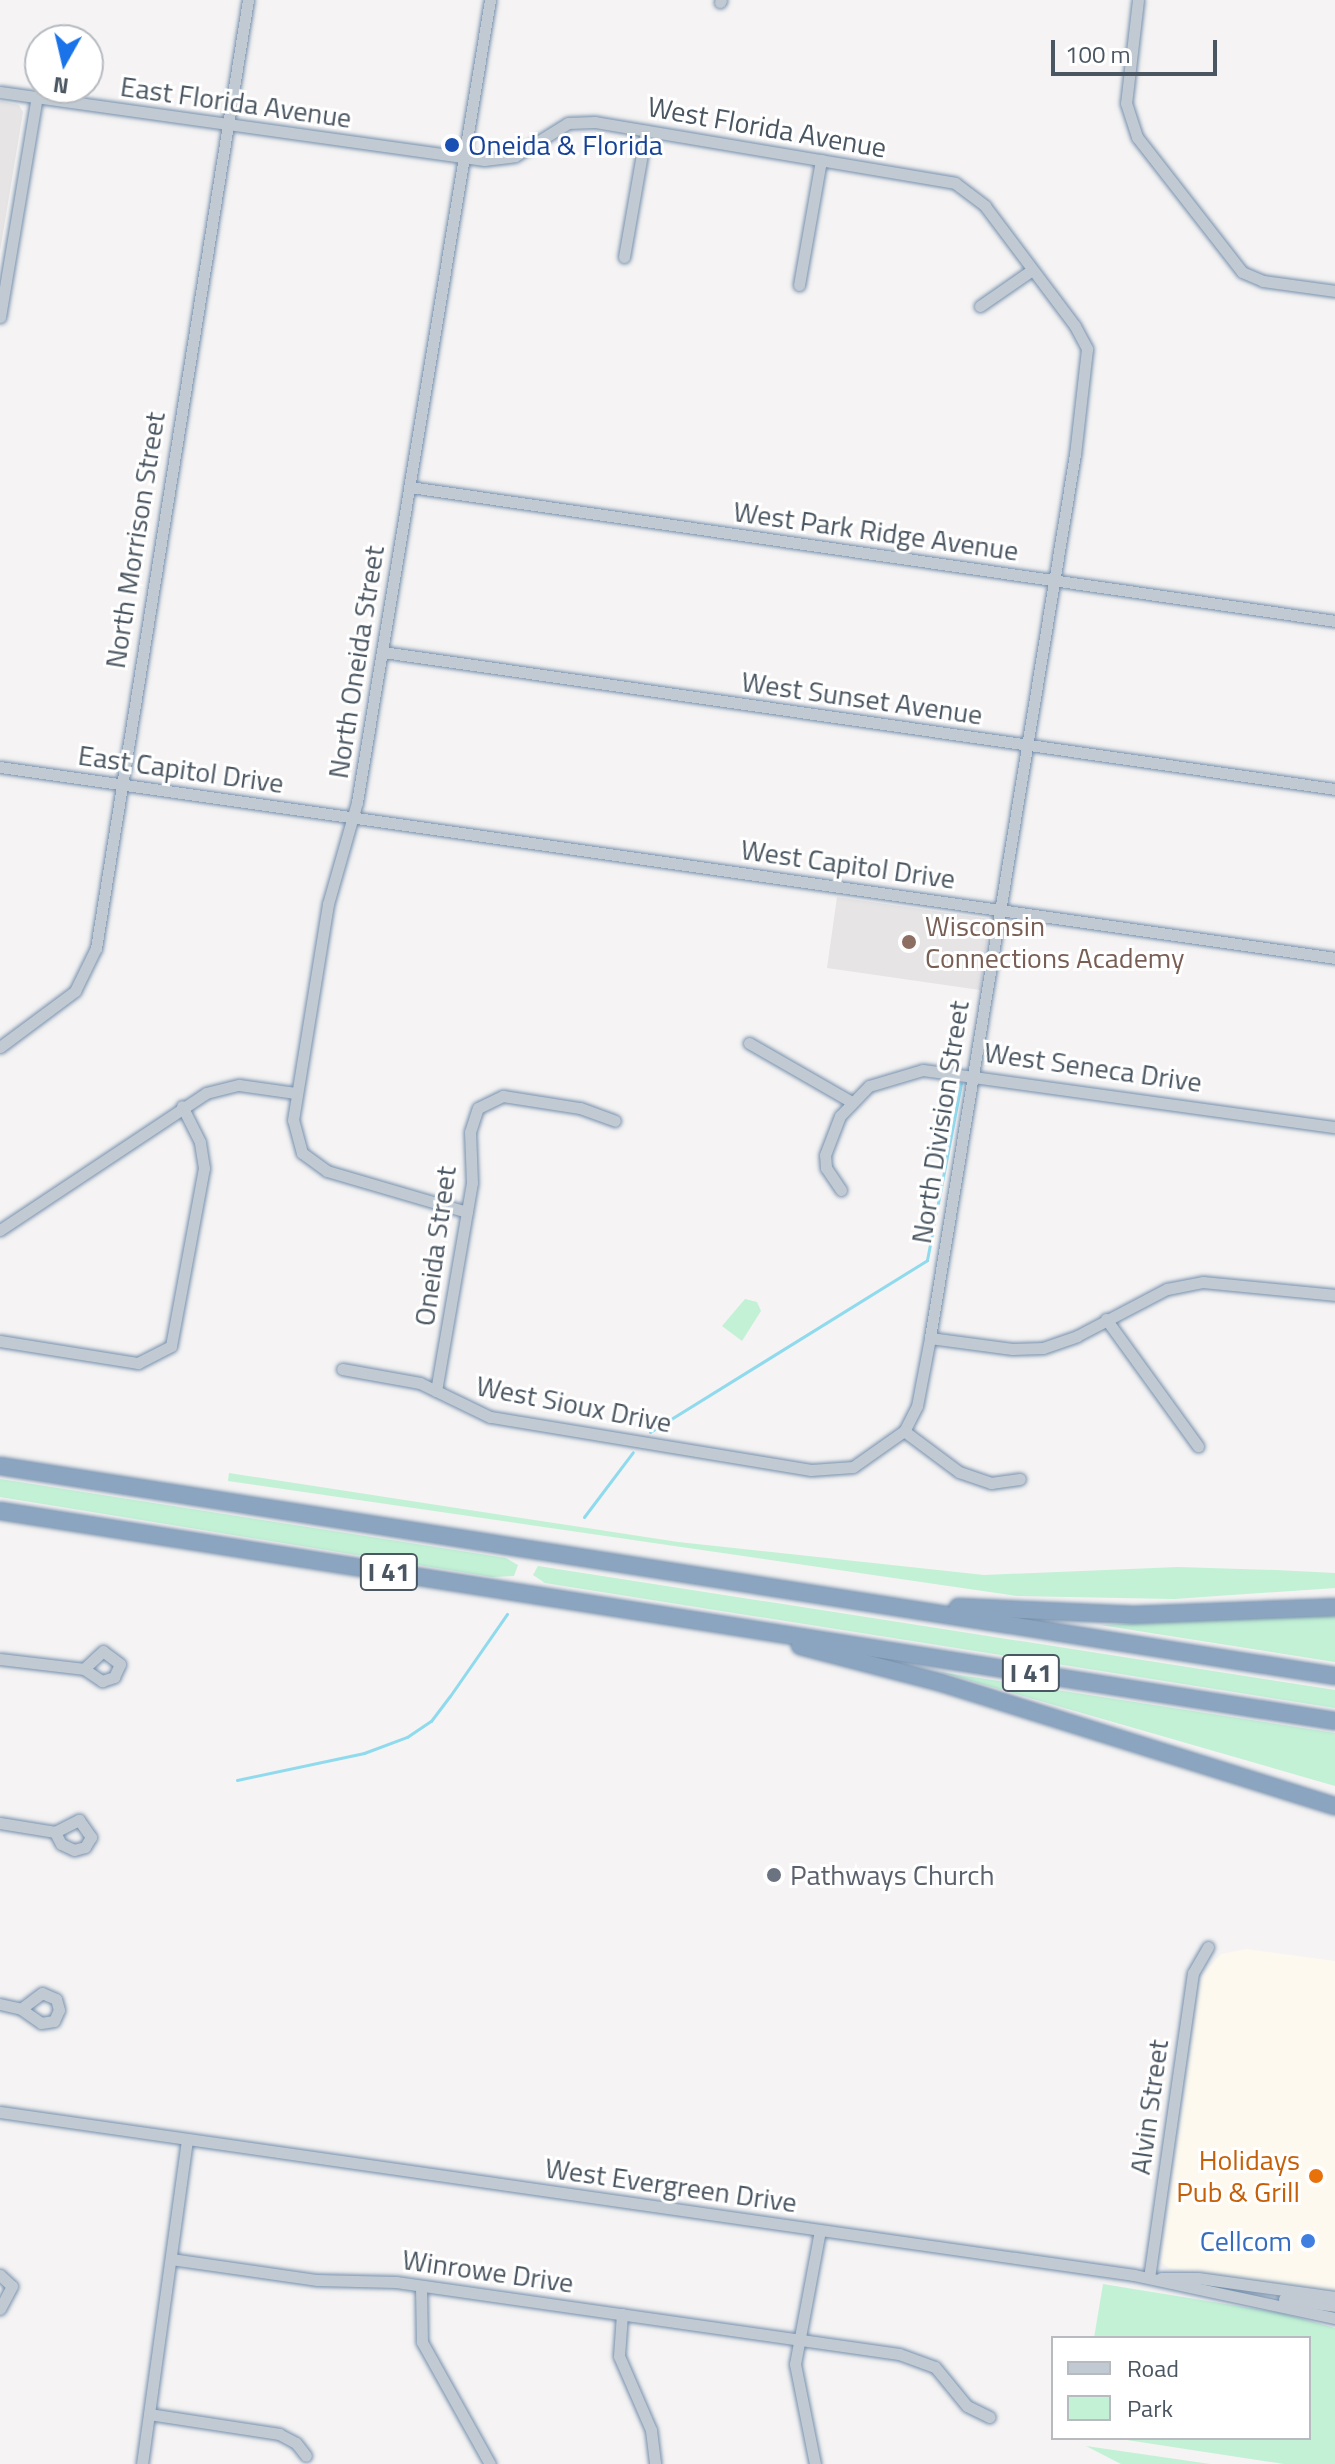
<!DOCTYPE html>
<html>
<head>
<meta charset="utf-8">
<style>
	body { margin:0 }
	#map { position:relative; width:1335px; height:2464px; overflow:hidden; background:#f5f3f3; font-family:"Titillium Web",sans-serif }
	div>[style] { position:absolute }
	.commercial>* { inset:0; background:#fdf9ef }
	.education>* { inset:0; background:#e6e4e5 }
	.green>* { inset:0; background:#c3f1d5 }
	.stream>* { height:3px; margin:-1.5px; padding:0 1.5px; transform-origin:1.5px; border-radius:1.5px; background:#90daee }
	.roads { filter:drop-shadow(0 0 2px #7690ad) drop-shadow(0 0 2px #7690ad) }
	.minor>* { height:11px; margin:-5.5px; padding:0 5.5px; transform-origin:5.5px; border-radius:5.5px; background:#c1cad2 }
	.highway>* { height:16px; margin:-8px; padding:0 8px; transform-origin:8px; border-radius:8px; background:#8ba5c1 }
	.dots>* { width:22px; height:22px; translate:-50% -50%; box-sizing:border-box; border:4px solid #fff; border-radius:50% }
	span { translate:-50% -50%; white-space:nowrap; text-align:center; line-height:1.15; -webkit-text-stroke:6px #fff; paint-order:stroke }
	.shield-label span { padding:2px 6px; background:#fff; border:2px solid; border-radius:6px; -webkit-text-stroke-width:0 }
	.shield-label { font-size:26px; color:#4a5661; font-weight:700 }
	.street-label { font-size:28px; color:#4a5661 }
	.transit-label { font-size:28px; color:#164399 }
	.left { translate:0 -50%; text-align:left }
	.education-label { font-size:28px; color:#785e54 }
	.worship-label { font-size:28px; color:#5b616d }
	.food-label { font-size:28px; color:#c56008 }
	.right { translate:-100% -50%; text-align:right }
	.shop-label { font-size:28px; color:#366cbe }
	.legend { position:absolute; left:1051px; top:2336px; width:260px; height:104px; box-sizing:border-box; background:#fff; border:2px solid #b7bbc0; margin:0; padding:10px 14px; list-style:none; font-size:24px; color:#4a5661 }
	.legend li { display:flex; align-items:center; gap:16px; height:40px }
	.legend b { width:40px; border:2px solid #b7bbc0 }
	.north { position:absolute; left:24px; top:24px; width:80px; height:80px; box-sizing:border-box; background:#fff; border:2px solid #b7bbc0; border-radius:50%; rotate:188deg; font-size:22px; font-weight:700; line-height:32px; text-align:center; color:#4a5661 }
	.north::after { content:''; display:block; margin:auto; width:28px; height:36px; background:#1a73e8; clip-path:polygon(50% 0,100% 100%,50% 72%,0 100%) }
	.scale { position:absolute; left:1051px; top:40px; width:166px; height:36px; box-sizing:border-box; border:4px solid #4a5661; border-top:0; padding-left:10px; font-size:24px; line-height:28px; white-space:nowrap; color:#4a5661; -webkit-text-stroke:6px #fff; paint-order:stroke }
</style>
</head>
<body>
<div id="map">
	<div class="commercial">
		<i style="clip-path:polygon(1246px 1949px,1335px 1961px,1335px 2293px,1169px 2268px,1161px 2262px,1200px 1978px,1221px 1954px)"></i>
	</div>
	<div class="education">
		<i style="clip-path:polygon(0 101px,19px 105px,23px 112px,0 251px)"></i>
		<i style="clip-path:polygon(837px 897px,990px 919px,980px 990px,827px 968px)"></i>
	</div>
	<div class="green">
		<i style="clip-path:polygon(745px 1299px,757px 1302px,761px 1311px,742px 1341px,722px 1326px)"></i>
		<i style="clip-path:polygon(229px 1473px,678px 1542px,984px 1575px,1178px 1567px,1275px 1570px,1335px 1573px,1335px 1588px,1174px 1599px,1017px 1596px,228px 1481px)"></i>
		<i style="clip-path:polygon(0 1479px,506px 1558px,518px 1565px,514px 1576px,492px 1577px,0 1497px)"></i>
		<i style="clip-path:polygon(538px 1566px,1335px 1690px,1335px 1708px,545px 1583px,533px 1575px)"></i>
		<i style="clip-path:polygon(1335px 1616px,1335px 1662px,1100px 1625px,1300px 1616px)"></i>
		<i style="clip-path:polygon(940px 1672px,1335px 1733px,1335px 1786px)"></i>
		<i style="clip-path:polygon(1103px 2284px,1281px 2313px,1335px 2328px,1335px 2464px,1284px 2464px,1114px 2438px,1309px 2438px,1309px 2338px,1094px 2338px)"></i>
		<i style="clip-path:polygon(1086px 2446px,1210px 2464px,1121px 2464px)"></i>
	</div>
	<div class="stream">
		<i style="left:650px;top:1432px;width:326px;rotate:-31.8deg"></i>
		<i style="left:927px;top:1260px;width:180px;rotate:-79.1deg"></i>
		<i style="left:584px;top:1517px;width:81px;rotate:-53deg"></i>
		<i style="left:237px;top:1780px;width:130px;rotate:-12deg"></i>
		<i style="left:364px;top:1753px;width:46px;rotate:-20.4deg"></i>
		<i style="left:407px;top:1737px;width:29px;rotate:-34deg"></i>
		<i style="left:431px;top:1721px;width:31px;rotate:-53deg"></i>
		<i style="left:450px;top:1696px;width:100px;rotate:-55.2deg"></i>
	</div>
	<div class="roads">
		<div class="minor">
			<i style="left:1138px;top:0;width:104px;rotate:96.6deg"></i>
			<i style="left:1126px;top:103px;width:36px;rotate:72deg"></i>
			<i style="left:1137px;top:137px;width:171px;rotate:52.1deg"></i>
			<i style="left:1242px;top:272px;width:23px;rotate:23deg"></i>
			<i style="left:1263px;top:281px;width:73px;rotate:7.9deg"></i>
			<i style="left:720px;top:2px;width:2px;rotate:-63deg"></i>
			<i style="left:0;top:92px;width:489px;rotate:8deg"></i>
			<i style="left:484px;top:160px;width:31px;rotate:-7deg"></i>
			<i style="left:515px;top:156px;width:62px;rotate:-31.9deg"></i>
			<i style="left:568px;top:123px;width:27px;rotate:-2deg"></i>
			<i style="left:595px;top:122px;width:365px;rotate:9.6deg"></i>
			<i style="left:955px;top:183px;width:38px;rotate:37deg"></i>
			<i style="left:985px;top:206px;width:150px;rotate:53.1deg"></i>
			<i style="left:1075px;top:326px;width:26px;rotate:62deg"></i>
			<i style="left:1087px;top:349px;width:106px;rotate:96.5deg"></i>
			<i style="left:1075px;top:454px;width:896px;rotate:99.32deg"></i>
			<i style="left:930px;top:1338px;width:69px;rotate:100.8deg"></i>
			<i style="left:917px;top:1406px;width:28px;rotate:117deg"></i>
			<i style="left:904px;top:1431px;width:62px;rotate:144.8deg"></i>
			<i style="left:853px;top:1467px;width:42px;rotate:175.9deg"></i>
			<i style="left:811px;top:1470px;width:325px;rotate:-170.6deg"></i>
			<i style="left:490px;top:1417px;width:78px;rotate:-154.1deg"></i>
			<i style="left:420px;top:1383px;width:79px;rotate:-169.8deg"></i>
			<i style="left:624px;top:257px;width:128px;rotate:-80.1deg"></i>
			<i style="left:799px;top:285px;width:127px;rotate:-80deg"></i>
			<i style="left:980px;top:306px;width:63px;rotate:-34.7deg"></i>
			<i style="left:0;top:317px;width:223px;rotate:-80.5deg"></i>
			<i style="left:410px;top:487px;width:935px;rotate:8.24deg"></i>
			<i style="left:383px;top:652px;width:962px;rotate:8.19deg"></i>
			<i style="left:0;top:767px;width:1349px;rotate:8.14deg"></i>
			<i style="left:749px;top:1043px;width:116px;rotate:29.9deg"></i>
			<i style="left:0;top:1047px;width:94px;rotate:-36.7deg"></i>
			<i style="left:75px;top:991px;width:48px;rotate:-64deg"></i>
			<i style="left:96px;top:948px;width:960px;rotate:-80.89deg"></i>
			<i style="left:841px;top:1190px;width:27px;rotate:-124deg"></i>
			<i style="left:826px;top:1168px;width:13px;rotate:-94deg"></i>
			<i style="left:825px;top:1155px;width:42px;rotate:-69deg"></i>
			<i style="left:840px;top:1116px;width:42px;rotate:-46deg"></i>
			<i style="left:869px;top:1086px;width:56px;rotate:-16.5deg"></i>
			<i style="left:923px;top:1070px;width:416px;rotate:7.9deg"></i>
			<i style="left:467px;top:1212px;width:146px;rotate:-163.7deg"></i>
			<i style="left:327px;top:1171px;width:31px;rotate:-144deg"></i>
			<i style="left:302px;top:1153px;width:34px;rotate:-105deg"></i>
			<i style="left:293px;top:1120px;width:219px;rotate:-80.8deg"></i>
			<i style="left:328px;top:904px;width:106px;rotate:-74.1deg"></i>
			<i style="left:357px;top:802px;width:813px;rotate:-80.58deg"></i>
			<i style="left:0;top:1230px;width:247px;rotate:-33.6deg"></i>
			<i style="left:206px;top:1093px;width:34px;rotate:-14deg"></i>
			<i style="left:239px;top:1085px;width:57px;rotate:8.1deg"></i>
			<i style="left:1106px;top:1319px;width:157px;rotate:54.1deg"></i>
			<i style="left:930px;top:1338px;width:83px;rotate:7.6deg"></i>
			<i style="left:1012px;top:1349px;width:31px;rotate:-2deg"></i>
			<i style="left:1043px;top:1348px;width:36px;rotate:-19deg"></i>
			<i style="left:1077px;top:1336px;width:102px;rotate:-27.6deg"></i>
			<i style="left:1167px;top:1289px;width:37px;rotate:-11deg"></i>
			<i style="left:1203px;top:1282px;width:133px;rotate:5.6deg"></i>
			<i style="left:0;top:1341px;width:140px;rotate:9.1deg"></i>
			<i style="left:138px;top:1363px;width:37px;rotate:-27deg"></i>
			<i style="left:171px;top:1346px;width:181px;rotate:-79.5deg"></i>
			<i style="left:204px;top:1168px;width:26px;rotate:-99deg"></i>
			<i style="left:200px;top:1142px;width:40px;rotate:-116.6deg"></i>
			<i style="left:436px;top:1391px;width:211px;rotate:-80.2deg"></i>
			<i style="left:472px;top:1183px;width:51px;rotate:-92.2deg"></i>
			<i style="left:470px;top:1132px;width:25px;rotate:-72deg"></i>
			<i style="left:478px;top:1108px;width:28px;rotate:-26deg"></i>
			<i style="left:503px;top:1096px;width:78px;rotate:8.9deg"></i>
			<i style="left:580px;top:1108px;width:37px;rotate:20deg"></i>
			<i style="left:904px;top:1431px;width:69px;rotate:36.7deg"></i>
			<i style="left:959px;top:1472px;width:34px;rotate:19deg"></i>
			<i style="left:991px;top:1483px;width:29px;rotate:-8deg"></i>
			<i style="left:0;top:1659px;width:85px;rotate:6.8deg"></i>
			<i style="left:84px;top:1669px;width:22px;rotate:34deg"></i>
			<i style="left:102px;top:1681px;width:13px;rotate:-18deg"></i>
			<i style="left:114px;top:1677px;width:14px;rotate:-65deg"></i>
			<i style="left:120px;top:1664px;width:21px;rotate:-143deg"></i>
			<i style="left:103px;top:1651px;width:26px;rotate:137deg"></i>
			<i style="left:0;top:1823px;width:56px;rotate:9.3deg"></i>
			<i style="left:55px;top:1832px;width:27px;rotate:-27deg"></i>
			<i style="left:79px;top:1820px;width:21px;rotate:55deg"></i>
			<i style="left:91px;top:1837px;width:12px;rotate:121deg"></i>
			<i style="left:85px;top:1847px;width:11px;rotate:165deg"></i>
			<i style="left:74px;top:1850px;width:14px;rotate:-155deg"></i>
			<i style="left:61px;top:1844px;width:13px;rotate:-117deg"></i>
			<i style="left:0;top:2004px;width:22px;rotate:13deg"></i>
			<i style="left:21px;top:2009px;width:24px;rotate:35deg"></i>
			<i style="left:41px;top:2023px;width:13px;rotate:-9deg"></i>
			<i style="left:54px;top:2021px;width:12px;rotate:-66deg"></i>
			<i style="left:59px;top:2010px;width:11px;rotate:-105deg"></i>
			<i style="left:56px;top:1999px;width:15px;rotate:-157deg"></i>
			<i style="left:42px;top:1993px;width:26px;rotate:143deg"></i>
			<i style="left:0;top:2112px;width:1146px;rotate:8.18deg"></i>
			<i style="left:1134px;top:2275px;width:206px;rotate:12.1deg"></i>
			<i style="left:171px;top:2259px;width:148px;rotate:8.2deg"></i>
			<i style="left:317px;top:2280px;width:79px;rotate:1.5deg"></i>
			<i style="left:396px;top:2282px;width:508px;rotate:8.15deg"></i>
			<i style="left:899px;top:2354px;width:38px;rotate:20deg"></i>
			<i style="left:935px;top:2367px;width:50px;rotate:50.6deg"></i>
			<i style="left:967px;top:2406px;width:25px;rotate:26deg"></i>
			<i style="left:0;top:2275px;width:16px;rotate:43deg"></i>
			<i style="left:12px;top:2286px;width:26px;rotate:118deg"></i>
			<i style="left:1149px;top:2278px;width:308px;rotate:-81.8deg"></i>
			<i style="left:1193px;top:1973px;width:30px;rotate:-60deg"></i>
			<i style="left:1161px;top:2278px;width:37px"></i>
			<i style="left:1198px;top:2278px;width:138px;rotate:7.9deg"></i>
			<i style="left:421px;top:2286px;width:56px;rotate:89deg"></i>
			<i style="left:422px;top:2342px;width:140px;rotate:60.9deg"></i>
			<i style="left:1284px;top:2299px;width:51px;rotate:7.8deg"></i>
			<i style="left:622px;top:2314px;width:42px;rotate:94.1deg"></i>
			<i style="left:619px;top:2356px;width:81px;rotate:66.6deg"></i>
			<i style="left:651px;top:2430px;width:34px;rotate:83deg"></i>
			<i style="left:149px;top:2414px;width:132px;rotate:8.7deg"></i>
			<i style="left:279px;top:2434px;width:19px;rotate:28deg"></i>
			<i style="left:296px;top:2443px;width:16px;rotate:52deg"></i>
			<i style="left:142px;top:2464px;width:328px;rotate:-82.1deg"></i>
			<i style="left:815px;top:2464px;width:102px;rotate:-101.3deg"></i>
			<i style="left:795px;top:2364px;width:135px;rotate:-79.4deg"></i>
		</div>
		<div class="highway">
			<i style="left:0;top:1466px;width:1351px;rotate:8.94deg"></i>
			<i style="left:0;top:1511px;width:1351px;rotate:8.94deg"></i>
			<i style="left:958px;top:1607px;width:173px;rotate:2.6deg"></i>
			<i style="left:1131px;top:1615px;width:204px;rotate:-2.2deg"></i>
			<i style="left:800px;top:1646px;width:147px;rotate:14.6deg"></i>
			<i style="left:942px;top:1683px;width:412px;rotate:17.4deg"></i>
		</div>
	</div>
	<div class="dots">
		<i style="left:452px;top:145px;background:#1a4fb4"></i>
		<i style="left:909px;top:942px;background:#8d6e63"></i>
		<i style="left:774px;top:1875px;background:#6b7280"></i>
		<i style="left:1316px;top:2176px;background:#e8710a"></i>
		<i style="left:1308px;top:2241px;background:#3f7fe0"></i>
	</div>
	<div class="shield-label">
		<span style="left:389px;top:1572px">I 41</span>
		<span style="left:1031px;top:1673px">I 41</span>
	</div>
	<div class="street-label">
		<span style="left:236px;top:102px;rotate:8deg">East Florida Avenue</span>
		<span style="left:767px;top:127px;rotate:10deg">West Florida Avenue</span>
		<span style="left:876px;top:531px;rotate:8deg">West Park Ridge Avenue</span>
		<span style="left:135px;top:540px;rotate:-81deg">North Morrison Street</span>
		<span style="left:356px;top:662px;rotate:-81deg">North Oneida Street</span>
		<span style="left:862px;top:698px;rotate:8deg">West Sunset Avenue</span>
		<span style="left:181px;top:769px;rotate:8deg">East Capitol Drive</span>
		<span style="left:848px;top:864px;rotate:8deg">West Capitol Drive</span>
		<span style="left:1093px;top:1067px;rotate:8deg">West Seneca Drive</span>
		<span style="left:940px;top:1122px;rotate:-81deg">North Division Street</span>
		<span style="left:435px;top:1246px;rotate:-82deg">Oneida Street</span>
		<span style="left:574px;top:1404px;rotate:11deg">West Sioux Drive</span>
		<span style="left:1149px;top:2107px;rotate:-82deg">Alvin Street</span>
		<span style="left:671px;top:2185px;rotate:8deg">West Evergreen Drive</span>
		<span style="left:488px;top:2271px;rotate:8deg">Winrowe Drive</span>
	</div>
	<div class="transit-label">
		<span class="left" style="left:468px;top:145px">Oneida &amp; Florida</span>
	</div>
	<div class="education-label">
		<span class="left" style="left:925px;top:942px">Wisconsin<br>Connections Academy</span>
	</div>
	<div class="worship-label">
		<span class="left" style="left:790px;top:1875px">Pathways Church</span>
	</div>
	<div class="food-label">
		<span class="right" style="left:1300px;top:2176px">Holidays<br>Pub &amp; Grill</span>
	</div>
	<div class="shop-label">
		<span class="right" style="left:1292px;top:2241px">Cellcom</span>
	</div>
	<ul class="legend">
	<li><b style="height:10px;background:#c1cad2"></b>Road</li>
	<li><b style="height:22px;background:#c3f1d5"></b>Park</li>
	</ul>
	<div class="north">N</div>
	<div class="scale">100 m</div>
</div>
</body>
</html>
